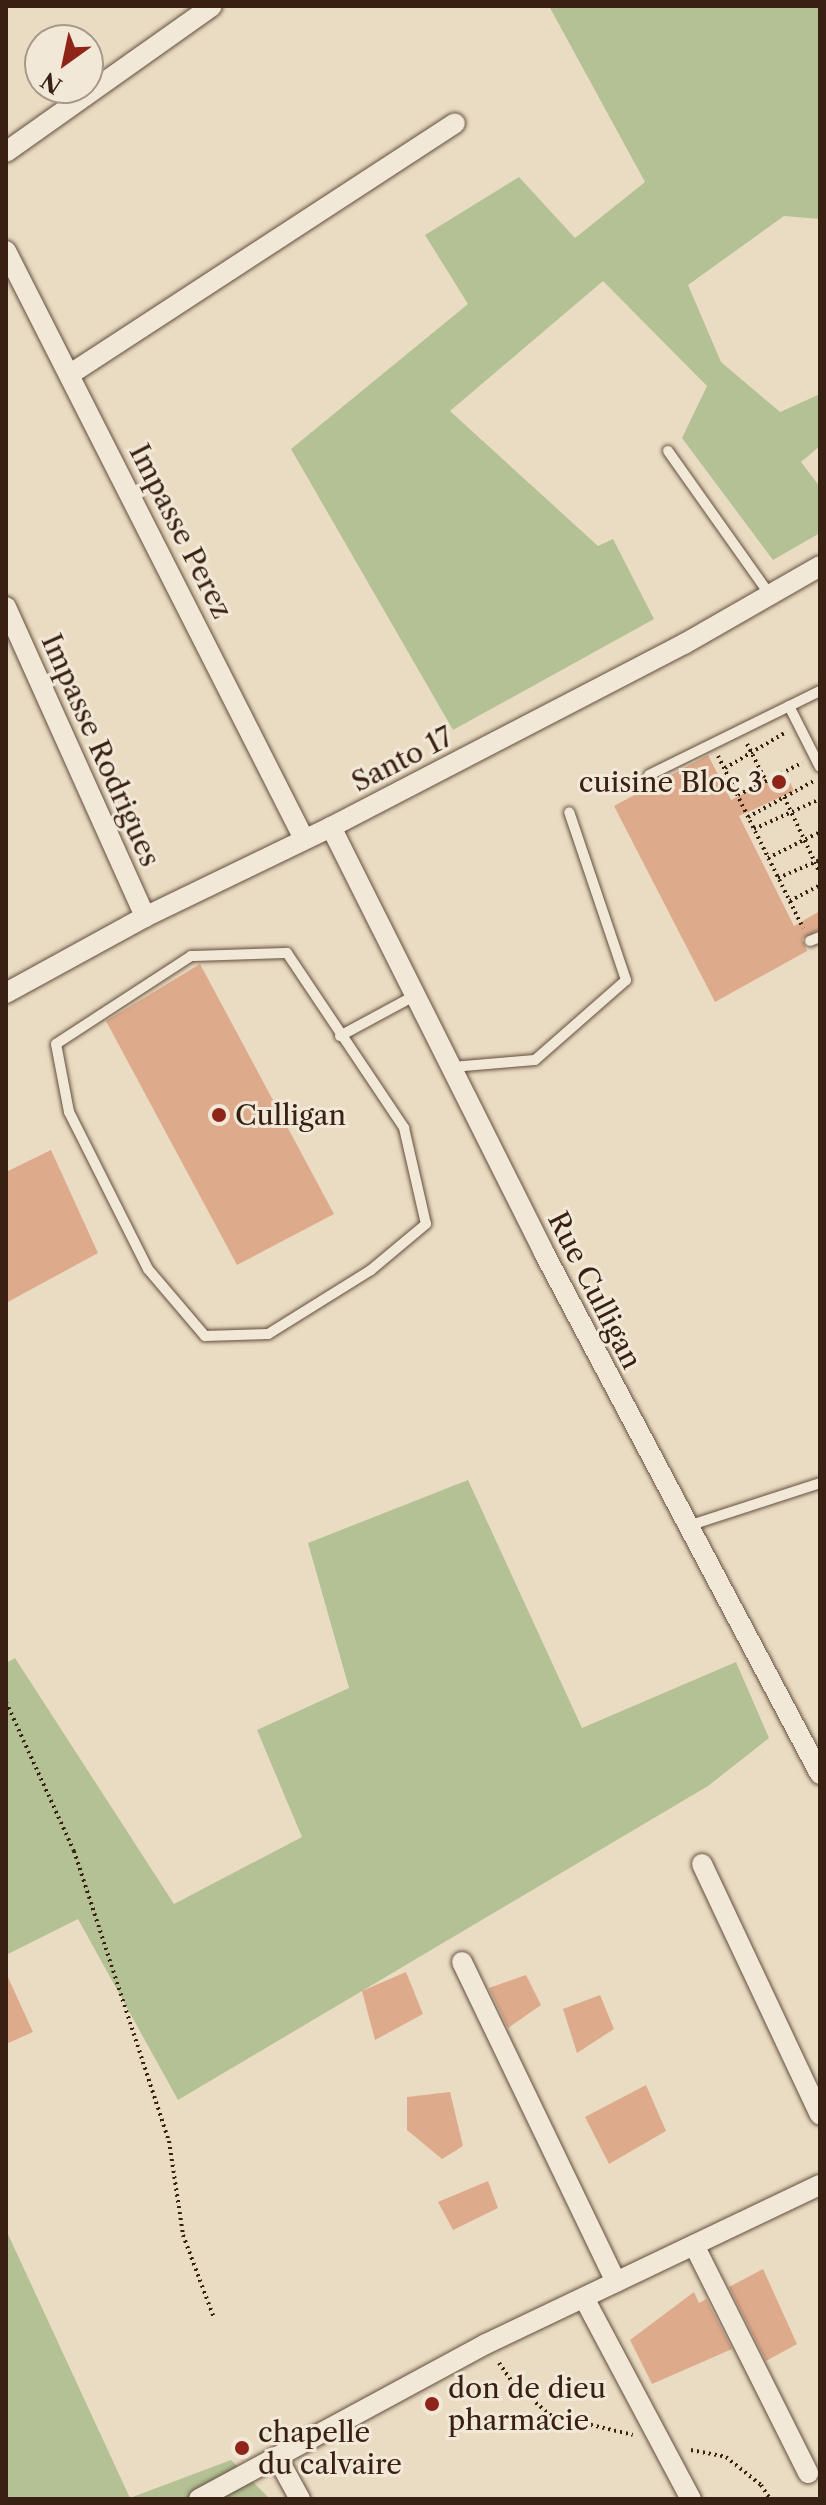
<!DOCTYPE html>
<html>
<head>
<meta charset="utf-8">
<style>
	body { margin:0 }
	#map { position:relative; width:826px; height:2505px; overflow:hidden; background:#eadcc2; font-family:"Libre Caslon Text",serif }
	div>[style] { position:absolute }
	.green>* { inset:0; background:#b4c195 }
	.building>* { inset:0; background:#deaa8c }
	.path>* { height:4px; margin-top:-2px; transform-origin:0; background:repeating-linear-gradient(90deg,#382012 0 2px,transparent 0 6px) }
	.roads { filter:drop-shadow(0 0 2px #644f3e) drop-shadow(0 0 2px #644f3e) }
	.lane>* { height:10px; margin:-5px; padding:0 5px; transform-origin:5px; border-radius:5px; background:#f1e8d7 }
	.street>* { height:20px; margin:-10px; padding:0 10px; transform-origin:10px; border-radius:10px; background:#f1e8d7 }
	.dots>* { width:22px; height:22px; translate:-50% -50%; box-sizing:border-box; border:4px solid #f1e8d7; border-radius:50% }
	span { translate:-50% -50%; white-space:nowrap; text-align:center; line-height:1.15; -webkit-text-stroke:6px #f1e8d7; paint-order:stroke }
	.street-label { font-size:28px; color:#382012 }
	.poi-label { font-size:28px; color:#382012 }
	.right { translate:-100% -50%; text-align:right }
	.left { translate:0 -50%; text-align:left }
	.frame { position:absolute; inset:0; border:8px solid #382012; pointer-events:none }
	.north { position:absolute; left:24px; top:24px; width:80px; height:80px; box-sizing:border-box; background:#f1e8d7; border:2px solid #a79888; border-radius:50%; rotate:213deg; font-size:22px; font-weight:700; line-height:32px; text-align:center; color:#382012 }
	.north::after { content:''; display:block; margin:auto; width:28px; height:36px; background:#8f2418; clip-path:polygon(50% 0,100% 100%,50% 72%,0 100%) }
</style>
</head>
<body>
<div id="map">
	<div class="green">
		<i style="clip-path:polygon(549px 6px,820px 6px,820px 219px,784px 216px,688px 285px,721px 362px,780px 412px,820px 394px,820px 446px,801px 462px,820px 487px,820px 533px,773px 560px,682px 438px,707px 386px,603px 281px,450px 411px,598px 546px,613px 539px,654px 619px,453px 730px,291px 449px,468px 304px,425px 235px,519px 177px,575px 238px,645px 182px)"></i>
		<i style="clip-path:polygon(468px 1480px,582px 1728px,736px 1662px,769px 1738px,708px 1786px,178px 2100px,78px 1919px,6px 1955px,6px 1663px,15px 1658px,174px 1904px,302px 1837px,257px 1730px,349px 1688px,308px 1543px)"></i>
		<i style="clip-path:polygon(6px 2230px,130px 2498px,231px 2460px,270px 2499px,6px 2499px)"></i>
	</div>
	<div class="building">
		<i style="clip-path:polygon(708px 755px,731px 800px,786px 773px,794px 791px,739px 816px,794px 926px,820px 911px,820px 929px,802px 939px,807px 951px,715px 1002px,614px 806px)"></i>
		<i style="clip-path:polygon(200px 964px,334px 1214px,237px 1265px,106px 1021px)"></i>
		<i style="clip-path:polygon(51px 1150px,98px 1253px,6px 1303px,6px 1172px)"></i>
		<i style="clip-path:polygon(406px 1972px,423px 2014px,375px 2040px,362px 1991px)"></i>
		<i style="clip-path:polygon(6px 1973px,33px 2032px,6px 2044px)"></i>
		<i style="clip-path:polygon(526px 1975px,541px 2005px,508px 2028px,489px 1988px)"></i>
		<i style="clip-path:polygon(600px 1995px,614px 2029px,577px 2053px,563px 2009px)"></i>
		<i style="clip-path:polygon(646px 2085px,666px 2131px,609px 2164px,585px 2117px)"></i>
		<i style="clip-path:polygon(450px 2092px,463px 2146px,442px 2159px,407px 2130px,407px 2097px)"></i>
		<i style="clip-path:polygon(488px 2181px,498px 2208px,453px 2230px,438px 2202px)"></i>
		<i style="clip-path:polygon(763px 2269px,797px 2344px,766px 2361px,729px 2287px)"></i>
		<i style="clip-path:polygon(694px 2292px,699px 2303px,706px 2299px,732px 2349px,652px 2384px,630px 2340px)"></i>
	</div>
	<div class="path">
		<i style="left:747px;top:744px;width:42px;rotate:62.8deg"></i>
		<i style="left:718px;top:756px;width:192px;rotate:63.7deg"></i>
		<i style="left:725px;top:768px;width:71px;rotate:-30.5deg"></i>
		<i style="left:738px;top:795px;width:72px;rotate:-26.6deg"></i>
		<i style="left:784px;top:797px;width:84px;rotate:64.7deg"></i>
		<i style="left:748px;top:817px;width:75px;rotate:-28.6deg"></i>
		<i style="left:754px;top:829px;width:72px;rotate:-24.4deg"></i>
		<i style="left:768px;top:858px;width:58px;rotate:-26.6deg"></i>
		<i style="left:778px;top:878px;width:46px;rotate:-23.2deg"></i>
		<i style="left:790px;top:901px;width:34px;rotate:-28deg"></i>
		<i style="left:6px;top:1702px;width:164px;rotate:65.5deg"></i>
		<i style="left:74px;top:1851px;width:305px;rotate:71.9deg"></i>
		<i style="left:169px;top:2141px;width:95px;rotate:81.5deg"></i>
		<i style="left:183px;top:2235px;width:89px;rotate:69.5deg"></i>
		<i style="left:499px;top:2363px;width:24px;rotate:55deg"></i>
		<i style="left:513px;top:2383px;width:49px;rotate:40.9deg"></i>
		<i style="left:550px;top:2415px;width:85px;rotate:13.5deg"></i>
		<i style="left:691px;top:2450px;width:36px;rotate:11deg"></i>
		<i style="left:726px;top:2457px;width:45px;rotate:38.7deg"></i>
		<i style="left:761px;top:2485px;width:17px;rotate:57deg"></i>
	</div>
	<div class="roads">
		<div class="lane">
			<i style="left:668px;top:451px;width:176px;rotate:54.7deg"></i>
			<i style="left:789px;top:706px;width:68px;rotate:63.1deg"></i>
			<i style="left:649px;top:775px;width:191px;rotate:-26.2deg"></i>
			<i style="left:810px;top:941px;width:11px;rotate:-22deg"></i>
			<i style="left:287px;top:953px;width:211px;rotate:56.2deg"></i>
			<i style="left:404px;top:1128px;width:98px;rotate:77.1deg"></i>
			<i style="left:426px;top:1224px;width:72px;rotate:140.1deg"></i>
			<i style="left:371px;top:1270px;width:121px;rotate:148.1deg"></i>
			<i style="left:268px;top:1334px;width:63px;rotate:178.2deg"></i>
			<i style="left:205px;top:1336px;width:88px;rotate:-130.4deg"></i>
			<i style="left:148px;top:1269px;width:176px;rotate:-116.7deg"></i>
			<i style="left:69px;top:1112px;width:69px;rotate:-100.8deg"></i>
			<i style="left:56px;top:1044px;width:161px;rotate:-33.1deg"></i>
			<i style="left:191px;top:956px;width:96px;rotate:-1.8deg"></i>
			<i style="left:340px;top:1036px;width:82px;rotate:-28.4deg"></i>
			<i style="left:452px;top:1067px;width:83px;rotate:-4.8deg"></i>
			<i style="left:535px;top:1060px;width:121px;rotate:-41.3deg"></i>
			<i style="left:626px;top:980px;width:177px;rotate:-108.7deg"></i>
			<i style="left:688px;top:1526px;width:139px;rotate:-18deg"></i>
		</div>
		<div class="street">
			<i style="left:6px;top:152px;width:252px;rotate:-35.3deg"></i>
			<i style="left:6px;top:251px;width:657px;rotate:63.12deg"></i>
			<i style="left:72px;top:373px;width:457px;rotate:-33.1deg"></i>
			<i style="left:6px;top:607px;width:340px;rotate:65.8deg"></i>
			<i style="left:331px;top:827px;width:474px;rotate:63.4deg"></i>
			<i style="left:543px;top:1251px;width:592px;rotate:62.09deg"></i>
			<i style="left:6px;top:993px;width:158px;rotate:-28.7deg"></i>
			<i style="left:145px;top:917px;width:207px;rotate:-25.8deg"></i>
			<i style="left:331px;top:827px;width:398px;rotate:-27.4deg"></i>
			<i style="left:684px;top:644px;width:157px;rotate:-29.8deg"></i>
			<i style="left:702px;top:1864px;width:277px;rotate:64.8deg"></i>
			<i style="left:462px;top:1962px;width:355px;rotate:64.3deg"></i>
			<i style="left:694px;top:2245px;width:255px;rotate:63.4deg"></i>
			<i style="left:584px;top:2298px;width:228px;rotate:62deg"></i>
			<i style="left:277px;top:2457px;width:48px;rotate:61.3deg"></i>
			<i style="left:199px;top:2499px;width:326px;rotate:-28.4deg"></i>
			<i style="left:486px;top:2344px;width:370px;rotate:-25.5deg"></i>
		</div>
	</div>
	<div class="dots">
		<i style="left:779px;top:782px;background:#8f2418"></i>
		<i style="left:219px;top:1115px;background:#8f2418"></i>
		<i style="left:432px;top:2404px;background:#8f2418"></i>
		<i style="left:242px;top:2448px;background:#8f2418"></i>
	</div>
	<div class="street-label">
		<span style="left:181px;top:531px;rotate:63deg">Impasse Perez</span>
		<span style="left:101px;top:750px;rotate:66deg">Impasse Rodrigues</span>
		<span style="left:402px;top:759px;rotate:-27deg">Santo 17</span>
		<span style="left:595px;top:1290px;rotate:63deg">Rue Culligan</span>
	</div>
	<div class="poi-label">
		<span class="right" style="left:763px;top:782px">cuisine Bloc 3</span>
		<span class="left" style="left:235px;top:1115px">Culligan</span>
		<span class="left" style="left:448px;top:2404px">don de dieu<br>pharmacie</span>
		<span class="left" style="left:258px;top:2448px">chapelle<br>du calvaire</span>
	</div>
	<div class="frame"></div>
	<div class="north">N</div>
</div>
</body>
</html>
